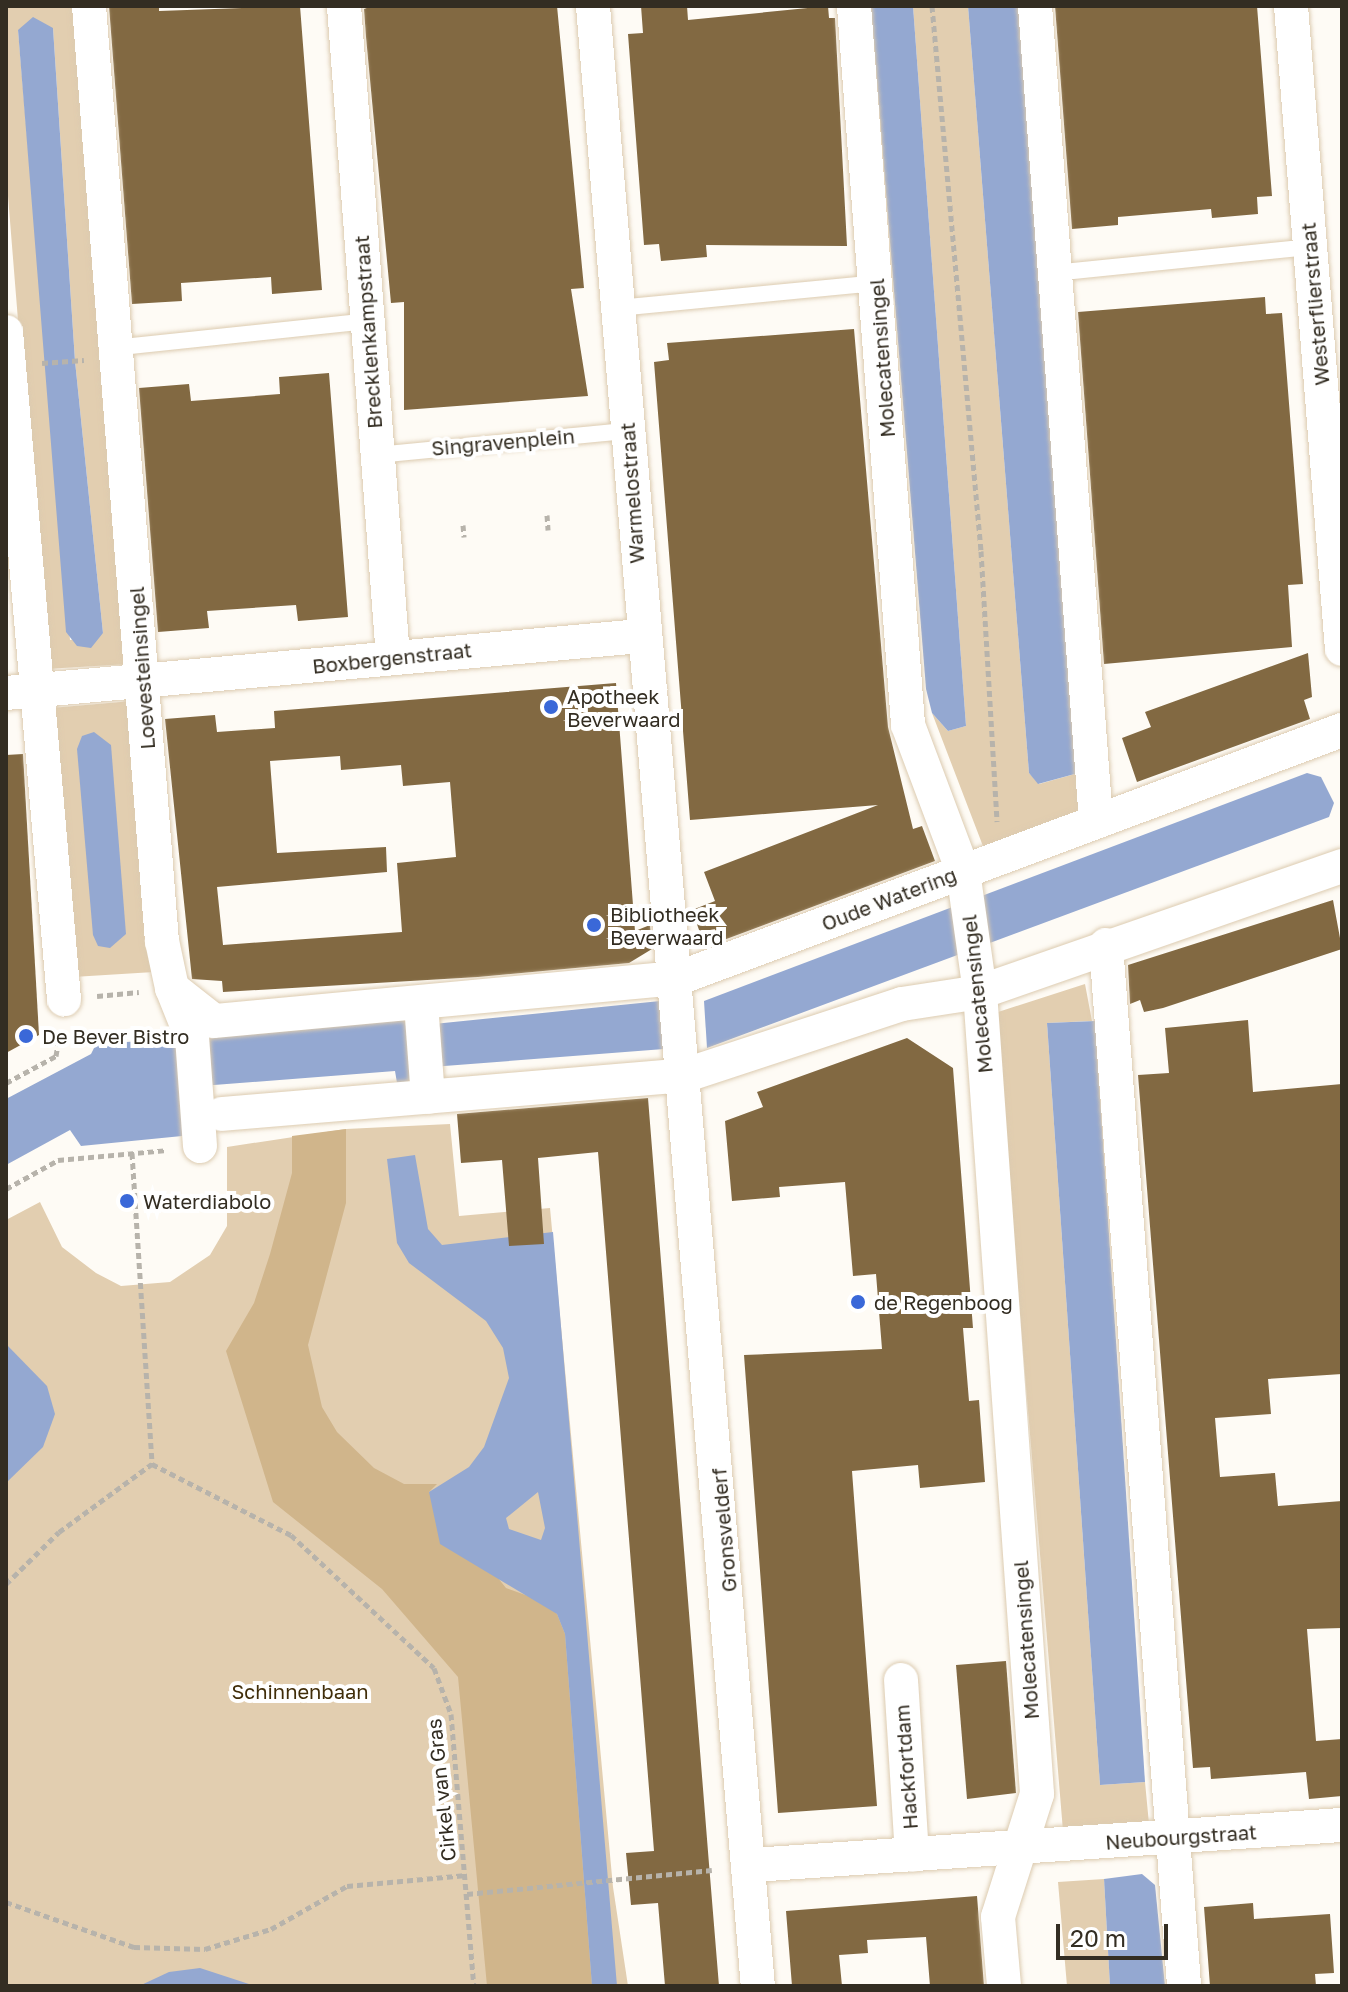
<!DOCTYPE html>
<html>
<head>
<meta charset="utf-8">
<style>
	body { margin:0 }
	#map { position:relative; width:1348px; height:1992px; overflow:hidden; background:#fefbf5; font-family:"Golos Text",sans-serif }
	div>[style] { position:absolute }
	.green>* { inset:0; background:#e2ceb0 }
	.forest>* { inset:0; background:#d0b58b }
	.water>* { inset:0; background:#94a8d1 }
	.building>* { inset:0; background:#826942 }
	.path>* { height:5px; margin-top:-2.5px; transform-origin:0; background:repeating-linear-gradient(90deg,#b7b3ab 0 6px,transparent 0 10px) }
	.roads { filter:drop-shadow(0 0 2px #dccbb0) drop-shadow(0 0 2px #dccbb0) }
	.lane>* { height:16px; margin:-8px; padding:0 8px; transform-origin:8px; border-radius:8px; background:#fff }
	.street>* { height:34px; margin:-17px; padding:0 17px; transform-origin:17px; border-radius:17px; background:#fff }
	.dots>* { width:22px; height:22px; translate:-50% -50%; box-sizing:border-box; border:4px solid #fff; border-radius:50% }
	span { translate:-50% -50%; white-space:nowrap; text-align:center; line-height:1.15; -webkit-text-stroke:8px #fff; paint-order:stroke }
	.street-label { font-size:20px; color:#332d22 }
	.poi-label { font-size:20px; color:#332d22 }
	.left { translate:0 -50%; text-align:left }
	.park-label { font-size:20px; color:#402d09 }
	.frame { position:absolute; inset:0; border:8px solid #332d22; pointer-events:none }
	.scale { position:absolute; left:1056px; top:1924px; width:112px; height:36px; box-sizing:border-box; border:4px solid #332d22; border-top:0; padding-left:10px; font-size:24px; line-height:28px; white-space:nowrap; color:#332d22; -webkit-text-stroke:6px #fff; paint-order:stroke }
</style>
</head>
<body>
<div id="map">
	<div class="green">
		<i style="clip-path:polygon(evenodd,6px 6px,77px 6px,129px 664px,46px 669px,6px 171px,6px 6px,53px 28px,75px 361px,103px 633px,70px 640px,18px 30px,53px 28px)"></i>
		<i style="clip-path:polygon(913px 6px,968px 6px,1029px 773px,1039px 784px,1082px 772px,1085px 818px,986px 854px,932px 713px,948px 731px,966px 726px)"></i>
		<i style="clip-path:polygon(132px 701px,154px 972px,73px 977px,51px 708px)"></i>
		<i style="clip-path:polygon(1085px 984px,1092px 1021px,1047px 1023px,1100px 1785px,1145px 1782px,1149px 1824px,1063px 1831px,995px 1013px)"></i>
		<i style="clip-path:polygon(450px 1124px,459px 1216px,550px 1208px,613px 1887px,628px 1986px,6px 1986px,6px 1220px,40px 1202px,62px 1247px,96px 1273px,121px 1286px,170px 1282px,210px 1255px,227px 1226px,227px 1147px,346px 1129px)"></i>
		<i style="clip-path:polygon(1104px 1879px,1110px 1986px,1067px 1986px,1058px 1882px)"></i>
	</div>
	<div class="forest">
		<i style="clip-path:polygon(346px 1129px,346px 1203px,308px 1345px,322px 1407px,337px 1432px,374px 1468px,404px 1484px,437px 1484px,429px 1492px,506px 1588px,545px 1602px,557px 1614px,565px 1634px,592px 1986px,487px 1986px,458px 1677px,382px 1589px,273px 1502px,226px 1351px,254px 1303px,270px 1254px,292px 1173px,292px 1136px)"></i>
	</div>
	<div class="water">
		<i style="clip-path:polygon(871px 6px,913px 6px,966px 726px,948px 731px,932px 713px,926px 689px)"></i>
		<i style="clip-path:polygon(968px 6px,1020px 6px,1082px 772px,1038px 784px,1029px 773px)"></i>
		<i style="clip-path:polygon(33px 17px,53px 28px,75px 361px,103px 633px,91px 648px,77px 646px,66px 632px,18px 30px)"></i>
		<i style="clip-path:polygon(94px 732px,111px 745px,126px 934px,110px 948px,98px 946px,93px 935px,77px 749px,82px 736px)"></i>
		<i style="clip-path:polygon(1307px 773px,1321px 777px,1334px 803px,1329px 817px,707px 1048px,704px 1001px)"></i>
		<i style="clip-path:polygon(660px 1001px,664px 1049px,418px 1068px,419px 1081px,397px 1083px,395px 1071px,188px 1087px,182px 1136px,81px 1146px,70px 1130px,6px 1165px,6px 1099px,91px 1054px,96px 1044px,172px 1039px,185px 1052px,209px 1036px,413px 1019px,414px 1026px)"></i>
		<i style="clip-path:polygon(1095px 1021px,1145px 1782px,1100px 1785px,1047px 1023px)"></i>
		<i style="clip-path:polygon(evenodd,415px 1155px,428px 1229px,442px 1245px,553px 1232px,617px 1986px,592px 1986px,565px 1634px,557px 1614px,440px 1544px,429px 1492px,469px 1467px,484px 1447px,509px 1378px,503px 1348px,486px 1321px,409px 1263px,397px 1243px,387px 1159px,415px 1155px,538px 1492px,545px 1528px,541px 1540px,509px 1529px,506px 1518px,538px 1492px)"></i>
		<i style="clip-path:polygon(6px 1344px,47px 1386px,55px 1414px,43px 1447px,6px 1483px)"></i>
		<i style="clip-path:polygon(1142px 1874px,1155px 1885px,1165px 1986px,1110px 1986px,1104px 1879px)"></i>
		<i style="clip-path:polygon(200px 1968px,255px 1986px,139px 1986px,169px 1972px)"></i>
	</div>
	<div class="building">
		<i style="clip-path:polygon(109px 6px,159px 6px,159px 11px,300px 6px,322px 290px,272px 294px,271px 277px,181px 283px,182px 301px,132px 304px)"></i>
		<i style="clip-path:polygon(372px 6px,557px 6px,584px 288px,571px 289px,588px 396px,404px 410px,404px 302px,391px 303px,366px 37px,364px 9px)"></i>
		<i style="clip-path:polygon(641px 6px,687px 6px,688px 20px,828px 6px,829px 18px,835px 18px,847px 246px,706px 245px,707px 257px,661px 261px,659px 244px,644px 245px,628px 34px,643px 33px)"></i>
		<i style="clip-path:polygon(1055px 6px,1257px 6px,1272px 196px,1257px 197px,1258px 214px,1212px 218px,1211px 209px,1118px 217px,1118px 225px,1072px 229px)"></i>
		<i style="clip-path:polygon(1265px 297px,1266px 314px,1282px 313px,1303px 584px,1288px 585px,1292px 647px,1104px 664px,1078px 312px)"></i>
		<i style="clip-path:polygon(854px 329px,888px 727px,913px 829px,922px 826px,935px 861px,705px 947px,692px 910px,715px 901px,704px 872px,878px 805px,690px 820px,654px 362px,669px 360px,667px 343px)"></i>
		<i style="clip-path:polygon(329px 373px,348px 617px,298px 621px,296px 605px,207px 611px,209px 628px,158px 632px,139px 388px,189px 384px,191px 401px,280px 394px,279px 377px)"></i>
		<i style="clip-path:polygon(1308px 653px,1312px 697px,1304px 700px,1310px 719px,1137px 782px,1122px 738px,1151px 727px,1145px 712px)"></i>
		<i style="clip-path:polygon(evenodd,616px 683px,635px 931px,650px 925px,652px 949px,629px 963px,478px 977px,223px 992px,222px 981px,192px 979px,165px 719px,215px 715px,217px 732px,275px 728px,274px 711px,616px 683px,340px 756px,341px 770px,401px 765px,403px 786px,450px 782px,456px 857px,397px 863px,402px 932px,223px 945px,217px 887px,387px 872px,386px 847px,277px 853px,270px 761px,340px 756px)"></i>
		<i style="clip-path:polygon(23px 754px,39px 1035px,6px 1053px,6px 755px)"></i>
		<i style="clip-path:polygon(1333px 900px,1342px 949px,1163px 1008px,1144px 1012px,1140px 1000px,1130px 1004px,1128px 965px)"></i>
		<i style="clip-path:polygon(1248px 1020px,1253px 1092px,1342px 1084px,1342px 1374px,1268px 1379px,1271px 1414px,1215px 1418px,1220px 1477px,1275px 1473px,1278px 1506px,1342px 1501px,1342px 1628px,1307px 1629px,1316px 1741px,1342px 1739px,1342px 1796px,1309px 1799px,1306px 1772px,1211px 1779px,1210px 1767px,1193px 1768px,1138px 1075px,1169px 1073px,1165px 1028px)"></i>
		<i style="clip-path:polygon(907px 1038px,953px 1068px,973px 1328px,963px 1328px,969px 1401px,979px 1400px,985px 1482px,920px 1488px,918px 1465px,852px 1471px,877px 1806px,778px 1813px,744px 1355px,882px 1349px,876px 1274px,853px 1276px,845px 1182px,779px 1187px,780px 1197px,732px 1201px,725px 1121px,763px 1107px,757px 1092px)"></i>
		<i style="clip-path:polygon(648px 1098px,709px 1864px,719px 1986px,665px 1986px,658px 1903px,631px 1905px,626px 1853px,654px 1851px,598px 1152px,538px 1158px,544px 1244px,509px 1246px,502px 1160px,461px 1163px,457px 1114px)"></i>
		<i style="clip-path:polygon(1006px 1661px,1016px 1793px,967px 1799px,956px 1665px)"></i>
		<i style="clip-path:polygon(977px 1896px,984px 1986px,930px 1986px,926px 1937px,867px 1940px,868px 1953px,839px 1955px,842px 1986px,792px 1986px,786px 1911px)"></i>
		<i style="clip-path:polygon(1253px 1903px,1254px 1919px,1330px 1914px,1334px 1973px,1315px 1974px,1316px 1986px,1210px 1986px,1204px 1907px)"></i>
	</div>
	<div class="path">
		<i style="left:932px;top:6px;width:547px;rotate:84.86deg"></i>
		<i style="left:981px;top:551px;width:271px;rotate:86.6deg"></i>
		<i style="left:42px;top:363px;width:42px;rotate:-4.1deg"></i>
		<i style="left:547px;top:515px;width:15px;rotate:86deg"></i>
		<i style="left:463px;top:525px;width:12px;rotate:85deg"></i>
		<i style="left:97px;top:996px;width:42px;rotate:-5.4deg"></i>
		<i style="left:6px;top:1083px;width:57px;rotate:-28.4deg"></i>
		<i style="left:56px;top:1056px;width:25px;rotate:-81deg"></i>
		<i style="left:132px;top:1153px;width:312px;rotate:86.3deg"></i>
		<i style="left:6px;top:1189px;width:60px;rotate:-29.1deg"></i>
		<i style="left:58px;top:1160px;width:109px;rotate:-5.2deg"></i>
		<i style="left:6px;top:1584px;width:74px;rotate:-44.5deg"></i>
		<i style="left:59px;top:1532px;width:115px;rotate:-36.2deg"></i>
		<i style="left:152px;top:1464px;width:156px;rotate:27.1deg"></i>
		<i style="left:291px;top:1535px;width:195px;rotate:42.9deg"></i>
		<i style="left:434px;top:1668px;width:49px;rotate:69.7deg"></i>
		<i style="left:451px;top:1714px;width:273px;rotate:85.2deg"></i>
		<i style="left:467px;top:1894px;width:246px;rotate:-5.6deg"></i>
		<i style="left:6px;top:1902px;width:136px;rotate:19.4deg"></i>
		<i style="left:134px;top:1947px;width:71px;rotate:1.6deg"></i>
		<i style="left:205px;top:1949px;width:69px;rotate:-16.9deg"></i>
		<i style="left:271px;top:1929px;width:87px;rotate:-29.5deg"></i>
		<i style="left:347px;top:1886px;width:120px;rotate:-5.3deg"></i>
	</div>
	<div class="roads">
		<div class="lane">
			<i style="left:1054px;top:273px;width:258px;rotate:-5.8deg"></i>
			<i style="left:618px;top:308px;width:259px;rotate:-5.5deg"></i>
			<i style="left:131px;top:346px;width:237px;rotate:-6deg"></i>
			<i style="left:377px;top:455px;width:252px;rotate:-5.5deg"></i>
		</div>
		<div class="street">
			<i style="left:89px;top:6px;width:938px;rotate:85.54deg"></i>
			<i style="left:162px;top:941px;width:48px;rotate:78deg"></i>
			<i style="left:344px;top:6px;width:653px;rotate:85.7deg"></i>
			<i style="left:593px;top:6px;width:1987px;rotate:85.24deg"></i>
			<i style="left:854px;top:6px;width:721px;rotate:85.7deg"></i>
			<i style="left:908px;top:725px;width:156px;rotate:69.4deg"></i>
			<i style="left:963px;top:871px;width:122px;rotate:82deg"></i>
			<i style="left:980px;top:992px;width:804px;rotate:85.93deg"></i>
			<i style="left:1037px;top:1794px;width:129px;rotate:107.6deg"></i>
			<i style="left:998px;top:1917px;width:69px;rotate:85deg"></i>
			<i style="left:1035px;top:6px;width:818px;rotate:85.72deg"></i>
			<i style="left:1291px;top:6px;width:645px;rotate:85.47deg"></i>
			<i style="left:6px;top:332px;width:670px;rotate:85.03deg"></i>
			<i style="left:6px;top:693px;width:638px;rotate:-5.13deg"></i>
			<i style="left:1106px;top:945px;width:1044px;rotate:85.71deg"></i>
			<i style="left:421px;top:1004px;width:93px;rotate:85.7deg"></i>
			<i style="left:222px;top:1114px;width:466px;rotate:-4.8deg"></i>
			<i style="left:686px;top:1075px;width:227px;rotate:-18.2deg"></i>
			<i style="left:902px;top:1004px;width:79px;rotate:-8.7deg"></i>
			<i style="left:980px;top:992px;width:383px;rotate:-19.2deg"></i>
			<i style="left:200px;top:1146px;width:108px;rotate:-94.2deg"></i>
			<i style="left:192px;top:1038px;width:54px;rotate:-111.8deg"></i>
			<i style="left:172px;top:988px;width:53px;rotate:38.2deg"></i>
			<i style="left:214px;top:1021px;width:467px;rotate:-5.3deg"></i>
			<i style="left:679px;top:978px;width:708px;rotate:-20.51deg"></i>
			<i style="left:901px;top:1680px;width:175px;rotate:86.4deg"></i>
			<i style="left:753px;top:1865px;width:590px;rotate:-3.89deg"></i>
		</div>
	</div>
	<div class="dots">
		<i style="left:551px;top:707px;background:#3a68d8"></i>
		<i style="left:594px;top:925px;background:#3a68d8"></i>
		<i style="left:26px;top:1036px;background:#3a68d8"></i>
		<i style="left:127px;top:1201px;background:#3a68d8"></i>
		<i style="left:858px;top:1302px;background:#3a68d8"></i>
	</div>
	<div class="street-label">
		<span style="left:1315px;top:304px;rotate:-95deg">Westerflierstraat</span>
		<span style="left:368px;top:332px;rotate:-94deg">Brecklenkampstraat</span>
		<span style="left:882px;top:358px;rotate:-94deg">Molecatensingel</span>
		<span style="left:503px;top:442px;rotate:-5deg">Singravenplein</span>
		<span style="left:632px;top:493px;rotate:-94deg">Warmelostraat</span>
		<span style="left:392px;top:658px;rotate:-6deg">Boxbergenstraat</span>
		<span style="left:142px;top:668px;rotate:-94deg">Loevesteinsingel</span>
		<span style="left:889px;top:899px;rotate:-21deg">Oude Watering</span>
		<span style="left:977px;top:994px;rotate:-96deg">Molecatensingel</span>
		<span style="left:724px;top:1530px;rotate:-95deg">Gronsvelderf</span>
		<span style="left:1026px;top:1640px;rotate:-94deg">Molecatensingel</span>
		<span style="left:906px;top:1767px;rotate:-94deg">Hackfortdam</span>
		<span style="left:441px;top:1790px;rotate:-96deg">Cirkel van Gras</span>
		<span style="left:1181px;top:1837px;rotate:-4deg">Neubourgstraat</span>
	</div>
	<div class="poi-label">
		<span class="left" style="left:567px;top:708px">Apotheek<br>Beverwaard</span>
		<span class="left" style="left:610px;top:926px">Bibliotheek<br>Beverwaard</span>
		<span class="left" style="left:42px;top:1036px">De Bever Bistro</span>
		<span class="left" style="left:143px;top:1201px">Waterdiabolo</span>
		<span class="left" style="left:874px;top:1302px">de Regenboog</span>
	</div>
	<div class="park-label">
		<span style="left:300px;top:1691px">Schinnenbaan</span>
	</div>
	<div class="frame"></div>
	<div class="scale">20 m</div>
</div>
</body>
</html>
